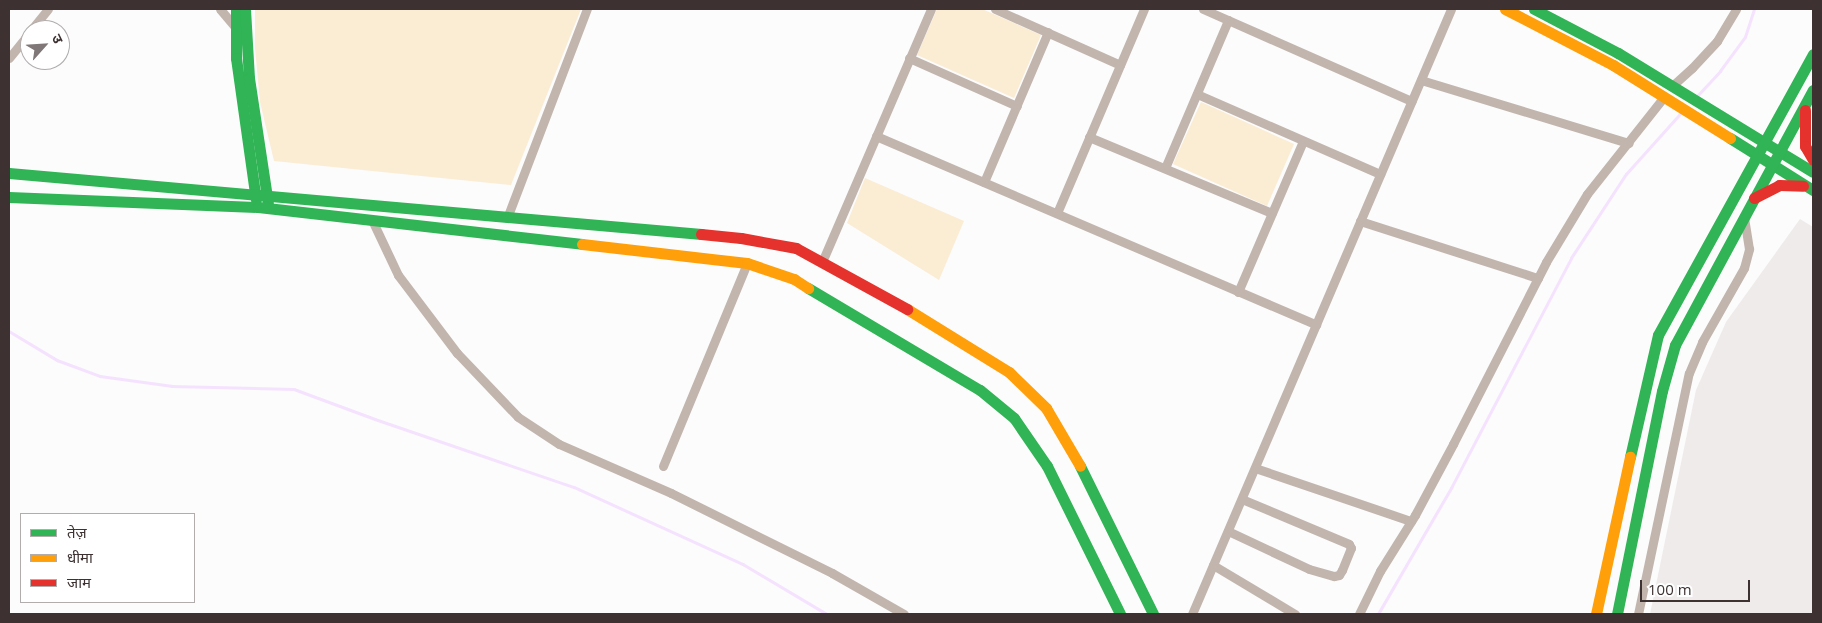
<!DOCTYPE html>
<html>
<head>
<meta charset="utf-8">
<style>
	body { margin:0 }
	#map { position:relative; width:1822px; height:623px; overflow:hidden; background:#fcfcfc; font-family:"Open Sans","Noto Sans Devanagari",sans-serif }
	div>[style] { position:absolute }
	.built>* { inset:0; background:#f0ebeb }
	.green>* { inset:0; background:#fbecd4 }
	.stream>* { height:2.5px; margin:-1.25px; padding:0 1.25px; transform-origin:1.25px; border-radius:1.25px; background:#f5e2fe }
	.street>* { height:9px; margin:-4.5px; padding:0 4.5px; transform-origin:4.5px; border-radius:4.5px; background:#c2b5ae }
	.fast>* { height:11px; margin:-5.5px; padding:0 5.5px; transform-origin:5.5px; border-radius:5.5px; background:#30b455 }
	.slow>* { height:11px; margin:-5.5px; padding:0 5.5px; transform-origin:5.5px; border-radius:5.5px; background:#ff9f0a }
	.jam>* { height:11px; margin:-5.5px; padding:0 5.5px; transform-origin:5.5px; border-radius:5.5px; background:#e5322d }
	span { translate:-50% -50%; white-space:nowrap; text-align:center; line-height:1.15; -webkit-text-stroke:4px #fff; paint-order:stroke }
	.frame { position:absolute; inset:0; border:10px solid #3d3131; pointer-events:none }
	.legend { position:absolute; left:20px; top:513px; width:175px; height:90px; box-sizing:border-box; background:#fff; border:1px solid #b1adad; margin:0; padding:6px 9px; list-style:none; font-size:15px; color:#3d3131 }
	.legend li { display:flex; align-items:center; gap:10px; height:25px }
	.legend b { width:25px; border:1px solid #b1adad }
	.north { position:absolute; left:20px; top:20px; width:50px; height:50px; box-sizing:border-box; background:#fff; border:1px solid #b1adad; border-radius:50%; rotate:64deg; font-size:14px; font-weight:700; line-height:20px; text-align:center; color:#3d3131 }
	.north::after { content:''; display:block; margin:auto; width:18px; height:22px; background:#807878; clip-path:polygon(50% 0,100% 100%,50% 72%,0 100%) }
	.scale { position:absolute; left:1640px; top:580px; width:110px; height:22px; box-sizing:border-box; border:2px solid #3d3131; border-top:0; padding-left:6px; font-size:15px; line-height:18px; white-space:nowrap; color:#3d3131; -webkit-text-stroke:4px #fff; paint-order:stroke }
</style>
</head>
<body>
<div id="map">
	<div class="built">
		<i style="clip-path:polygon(1800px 219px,1813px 227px,1813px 614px,1650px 614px,1696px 390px,1726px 322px)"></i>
	</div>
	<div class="green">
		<i style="clip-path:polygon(255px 9px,581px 9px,511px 185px,274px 161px,260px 102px,255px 48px)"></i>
		<i style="clip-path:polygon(937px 9px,982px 9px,1041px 35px,1014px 98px,917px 55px)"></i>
		<i style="clip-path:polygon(1201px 102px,1294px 144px,1267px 206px,1173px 164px)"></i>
		<i style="clip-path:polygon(865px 178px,964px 221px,939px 280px,847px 223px)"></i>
	</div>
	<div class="stream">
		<i style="left:1697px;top:96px;width:34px;rotate:-47deg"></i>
		<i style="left:1720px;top:71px;width:42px;rotate:-53.7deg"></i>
		<i style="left:1745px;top:37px;width:29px;rotate:-72deg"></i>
		<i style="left:9px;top:331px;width:56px;rotate:31.1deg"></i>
		<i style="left:57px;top:360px;width:46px;rotate:20.4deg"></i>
		<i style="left:100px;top:376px;width:73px;rotate:7.9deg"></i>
		<i style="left:172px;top:386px;width:122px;rotate:1.4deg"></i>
		<i style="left:294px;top:389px;width:86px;rotate:20.3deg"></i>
		<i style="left:375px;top:419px;width:210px;rotate:18.9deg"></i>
		<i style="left:574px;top:487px;width:186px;rotate:24.5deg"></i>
		<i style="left:743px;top:564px;width:98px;rotate:30.8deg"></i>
		<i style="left:1378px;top:614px;width:146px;rotate:-59.9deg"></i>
		<i style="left:1451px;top:488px;width:259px;rotate:-62.4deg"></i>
		<i style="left:1571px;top:258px;width:100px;rotate:-56.8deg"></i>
		<i style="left:1626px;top:174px;width:82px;rotate:-48deg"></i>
	</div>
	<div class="street">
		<i style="left:220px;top:9px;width:23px;rotate:50deg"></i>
		<i style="left:995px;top:9px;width:137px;rotate:24.1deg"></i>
		<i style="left:1203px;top:9px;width:228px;rotate:23.8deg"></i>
		<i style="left:31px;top:30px;width:27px;rotate:-51deg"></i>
		<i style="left:9px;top:58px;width:33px;rotate:-51deg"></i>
		<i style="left:909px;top:58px;width:118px;rotate:24deg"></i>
		<i style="left:1421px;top:80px;width:217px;rotate:16.9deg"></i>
		<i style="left:1672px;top:86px;width:27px;rotate:-42deg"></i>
		<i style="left:1692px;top:68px;width:37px;rotate:-47deg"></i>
		<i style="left:1717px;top:41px;width:37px;rotate:-59deg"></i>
		<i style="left:1197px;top:94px;width:200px;rotate:23.6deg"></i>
		<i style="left:876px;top:136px;width:479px;rotate:23.2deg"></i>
		<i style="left:1089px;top:137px;width:198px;rotate:22.6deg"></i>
		<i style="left:1165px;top:168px;width:161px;rotate:-66.9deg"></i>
		<i style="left:984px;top:182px;width:163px;rotate:-66.9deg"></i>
		<i style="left:1057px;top:213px;width:222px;rotate:-66.9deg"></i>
		<i style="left:507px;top:218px;width:224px;rotate:-69.1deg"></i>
		<i style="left:372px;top:220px;width:61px;rotate:64.7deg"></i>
		<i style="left:398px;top:275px;width:98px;rotate:52.9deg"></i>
		<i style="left:457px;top:353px;width:88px;rotate:46.4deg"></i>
		<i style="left:518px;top:417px;width:49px;rotate:33.4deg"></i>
		<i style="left:559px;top:444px;width:122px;rotate:23.6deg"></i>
		<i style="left:671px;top:493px;width:180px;rotate:26.4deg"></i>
		<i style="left:832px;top:573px;width:83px;rotate:29.7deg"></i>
		<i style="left:1360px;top:221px;width:187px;rotate:17.8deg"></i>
		<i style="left:822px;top:262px;width:275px;rotate:-66.7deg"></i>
		<i style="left:1238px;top:292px;width:164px;rotate:-66.7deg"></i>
		<i style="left:663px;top:466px;width:220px;rotate:-67.5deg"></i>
		<i style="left:1255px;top:468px;width:165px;rotate:18.8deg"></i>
		<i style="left:1228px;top:531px;width:89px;rotate:25.1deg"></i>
		<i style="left:1309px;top:569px;width:26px;rotate:16deg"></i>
		<i style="left:1334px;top:576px;width:5px;rotate:-11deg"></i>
		<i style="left:1339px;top:575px;width:6px;rotate:-59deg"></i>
		<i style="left:1342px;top:570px;width:24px;rotate:-68deg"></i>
		<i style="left:1351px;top:548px;width:4px;rotate:-117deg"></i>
		<i style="left:1349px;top:544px;width:116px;rotate:-157.2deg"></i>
		<i style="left:1213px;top:565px;width:96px;rotate:30.9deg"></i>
		<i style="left:1192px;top:614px;width:658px;rotate:-66.82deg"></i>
		<i style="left:1359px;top:614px;width:48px;rotate:-64deg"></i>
		<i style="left:1380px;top:571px;width:66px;rotate:-58deg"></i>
		<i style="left:1415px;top:515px;width:81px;rotate:-61.8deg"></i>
		<i style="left:1453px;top:444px;width:204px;rotate:-62.9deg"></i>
		<i style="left:1546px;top:262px;width:79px;rotate:-58.9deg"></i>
		<i style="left:1587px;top:194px;width:124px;rotate:-51.6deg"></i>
		<i style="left:1638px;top:614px;width:246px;rotate:-78.1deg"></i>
		<i style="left:1689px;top:373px;width:34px;rotate:-67deg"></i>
		<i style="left:1702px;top:342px;width:85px;rotate:-60.4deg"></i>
		<i style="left:1744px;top:268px;width:20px;rotate:-75deg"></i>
		<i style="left:1749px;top:249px;width:33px;rotate:-99deg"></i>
	</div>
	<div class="fast">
		<i style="left:236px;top:9px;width:49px;rotate:90deg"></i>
		<i style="left:236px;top:58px;width:143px;rotate:82deg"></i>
		<i style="left:245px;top:9px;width:69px;rotate:86.7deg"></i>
		<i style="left:249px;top:78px;width:126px;rotate:81.4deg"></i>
		<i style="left:1534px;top:9px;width:95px;rotate:27.6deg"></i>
		<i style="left:1618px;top:53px;width:228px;rotate:31.4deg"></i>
		<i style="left:1730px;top:138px;width:98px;rotate:32.1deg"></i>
		<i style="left:9px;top:173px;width:695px;rotate:5.04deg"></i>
		<i style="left:9px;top:197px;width:249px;rotate:2.3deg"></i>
		<i style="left:258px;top:207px;width:326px;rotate:6.5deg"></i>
		<i style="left:808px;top:288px;width:200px;rotate:30.7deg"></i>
		<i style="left:980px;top:390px;width:44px;rotate:39.5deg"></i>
		<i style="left:1014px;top:418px;width:58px;rotate:55.5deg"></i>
		<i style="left:1047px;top:466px;width:165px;rotate:63.7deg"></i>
		<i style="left:1630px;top:457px;width:125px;rotate:-77.1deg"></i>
		<i style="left:1658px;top:335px;width:321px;rotate:-61.1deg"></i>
		<i style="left:1080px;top:466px;width:165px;rotate:63.7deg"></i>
		<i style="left:1617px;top:614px;width:227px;rotate:-78.6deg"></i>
		<i style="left:1662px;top:391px;width:48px;rotate:-74.2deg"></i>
		<i style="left:1675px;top:345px;width:290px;rotate:-61.6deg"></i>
	</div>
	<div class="slow">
		<i style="left:1505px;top:9px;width:122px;rotate:27.4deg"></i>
		<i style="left:1613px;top:65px;width:138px;rotate:32deg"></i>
		<i style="left:582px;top:244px;width:166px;rotate:6.6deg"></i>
		<i style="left:747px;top:263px;width:50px;rotate:18.8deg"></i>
		<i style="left:794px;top:279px;width:17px;rotate:33deg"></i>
		<i style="left:907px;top:309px;width:120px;rotate:31.7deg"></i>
		<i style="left:1009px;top:372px;width:52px;rotate:44.2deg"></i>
		<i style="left:1046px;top:408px;width:67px;rotate:59.6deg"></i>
		<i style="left:1596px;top:614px;width:161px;rotate:-77.8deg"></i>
	</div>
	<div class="jam">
		<i style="left:1805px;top:110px;width:36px;rotate:90deg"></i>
		<i style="left:1805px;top:146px;width:16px;rotate:60deg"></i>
		<i style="left:1754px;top:198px;width:28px;rotate:-27deg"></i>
		<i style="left:1779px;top:185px;width:24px;rotate:2deg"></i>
		<i style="left:701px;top:234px;width:40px;rotate:5.7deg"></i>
		<i style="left:741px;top:238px;width:56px;rotate:10.3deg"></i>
		<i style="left:796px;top:248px;width:127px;rotate:28.8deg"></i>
	</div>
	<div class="frame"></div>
	<ul class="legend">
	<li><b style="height:6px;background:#30b455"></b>तेज़</li>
	<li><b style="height:6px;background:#ff9f0a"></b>धीमा</li>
	<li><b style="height:6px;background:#e5322d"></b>जाम</li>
	</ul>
	<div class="north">उ</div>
	<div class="scale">100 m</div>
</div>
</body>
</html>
